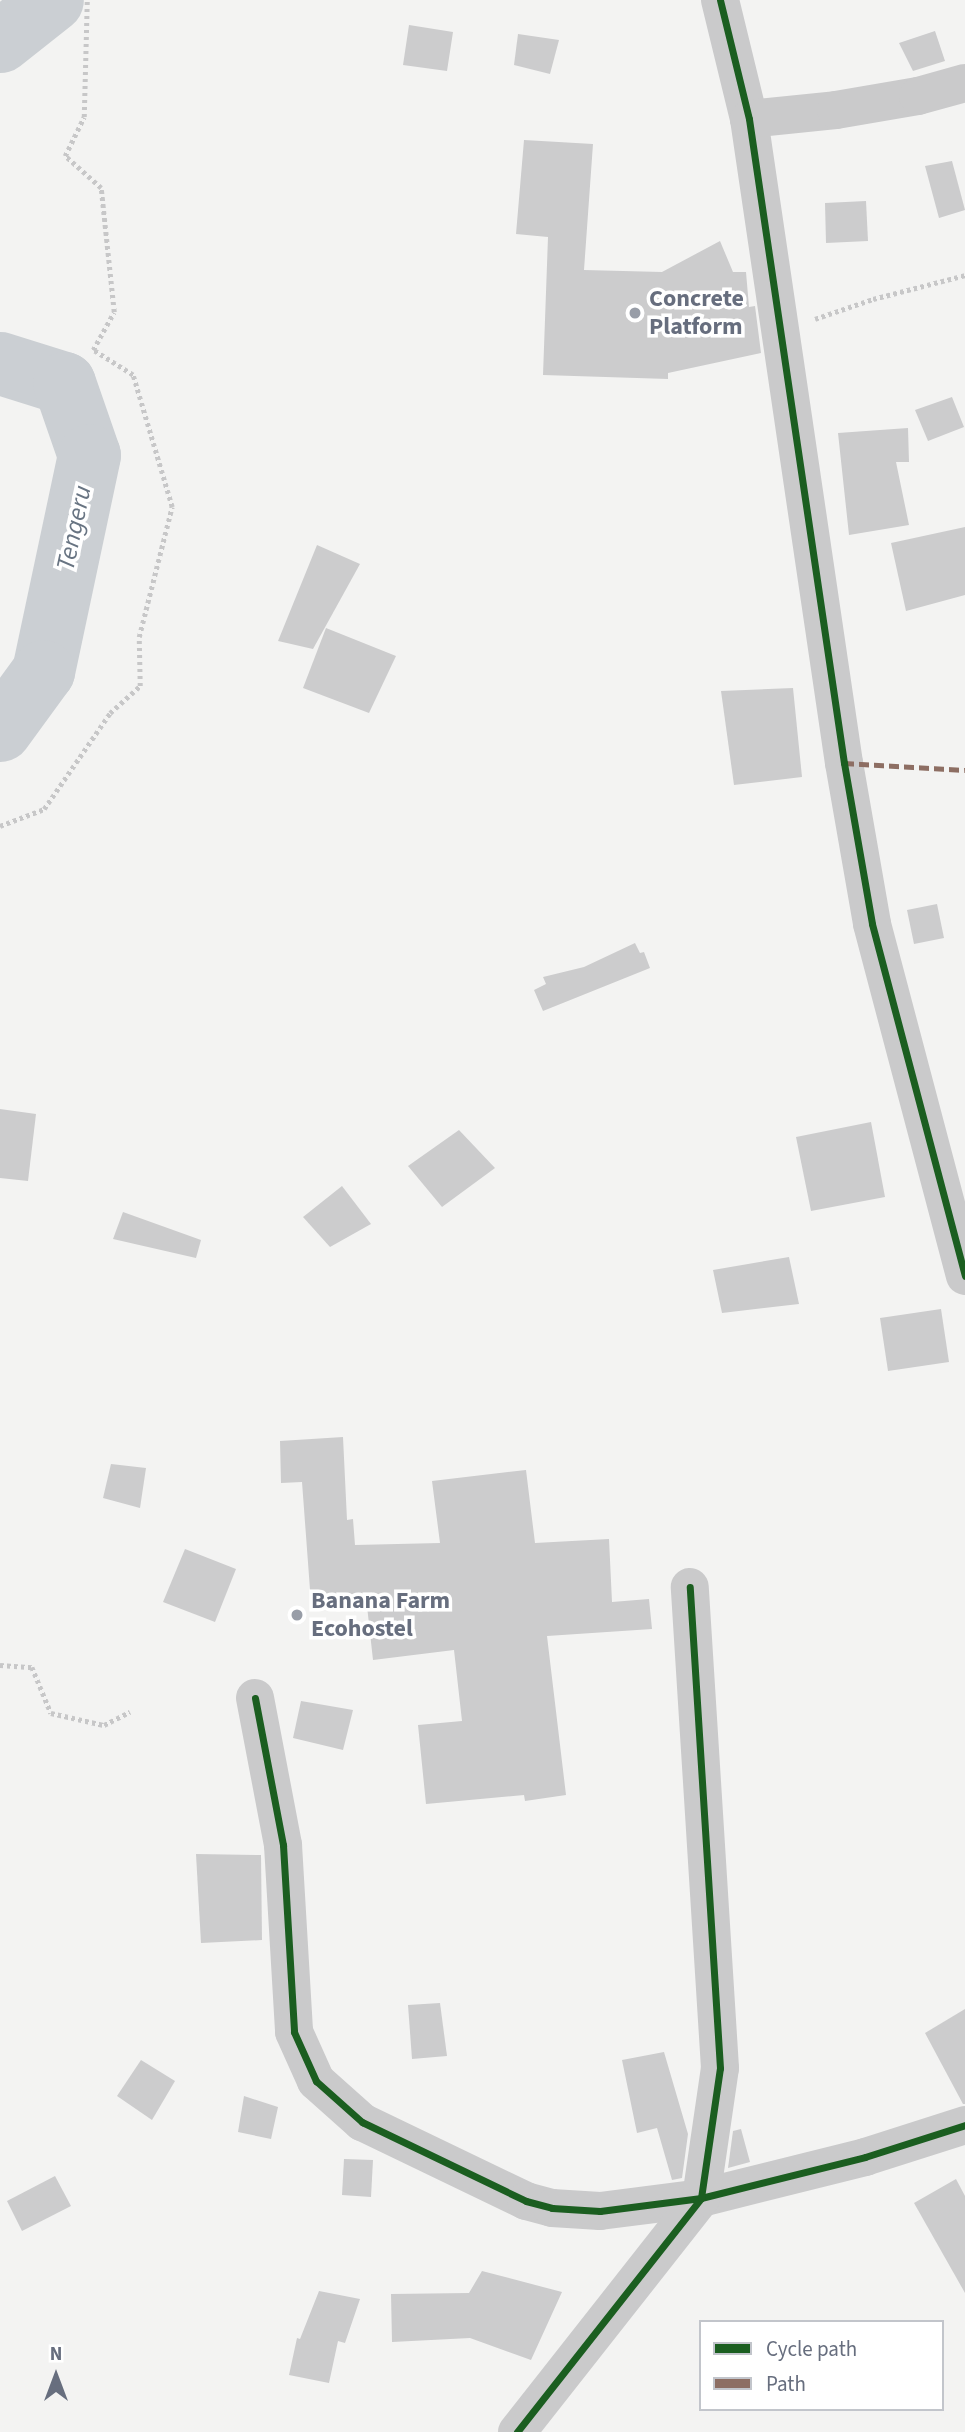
<!DOCTYPE html>
<html>
<head>
<meta charset="utf-8">
<style>
	body { margin:0 }
	#map { position:relative; width:965px; height:2432px; overflow:hidden; background:#f3f3f2; font-family:"Source Sans 3",sans-serif }
	div>[style] { position:absolute }
	.river>* { height:63px; margin:-31.5px; padding:0 31.5px; transform-origin:31.5px; border-radius:31.5px; background:#cbcfd3 }
	.building>* { inset:0; background:#cccccd }
	.path>* { height:4.5px; margin-top:-2.25px; transform-origin:0; background:repeating-linear-gradient(90deg,#c7c7c8 0 3.5px,transparent 0 7px) }
	.minor>* { height:38px; margin:-19px; padding:0 19px; transform-origin:19px; border-radius:19px; background:#cacacb }
	.quiet>* { height:5px; margin-top:-2.5px; transform-origin:0; background:repeating-linear-gradient(90deg,#8d6e63 0 10px,transparent 0 15px) }
	.cycleway>* { height:7px; margin:-3.5px; padding:0 3.5px; transform-origin:3.5px; border-radius:3.5px; background:#1b5e20 }
	.dots>* { width:19px; height:19px; translate:-50% -50%; box-sizing:border-box; border:4px solid #fff; border-radius:50% }
	span { translate:-50% -50%; white-space:nowrap; text-align:center; line-height:1.15; -webkit-text-stroke:7px #fff; paint-order:stroke }
	.poi-label { font-size:24px; color:#676e7e; font-weight:700 }
	.left { translate:0 -50%; text-align:left }
	.water-label { font-size:26px; color:#687482; font-style:italic }
	.legend { position:absolute; left:699px; top:2320px; width:245px; height:91px; box-sizing:border-box; background:#fff; border:2px solid #c2c5cb; margin:0; padding:9px 12px; list-style:none; font-size:21px; color:#676e7e }
	.legend li { display:flex; align-items:center; gap:14px; height:35px }
	.legend b { width:35px; border:2px solid #c2c5cb }
	.north { position:absolute; left:21px; top:2341px; width:70px; height:70px; -webkit-text-stroke:5px #fff; paint-order:stroke; rotate:0deg; font-size:19px; font-weight:700; line-height:28px; text-align:center; color:#676e7e }
	.north::after { content:''; display:block; margin:auto; width:24px; height:32px; background:#676e7e; clip-path:polygon(50% 0,100% 100%,50% 72%,0 100%) }
</style>
</head>
<body>
<div id="map">
	<div class="river">
		<i style="left:0;top:41px;width:66px;rotate:-38.3deg"></i>
		<i style="left:0;top:363px;width:67px;rotate:17.4deg"></i>
		<i style="left:64px;top:383px;width:76px;rotate:70.9deg"></i>
		<i style="left:89px;top:455px;width:221px;rotate:102deg"></i>
		<i style="left:43px;top:671px;width:73px;rotate:126.1deg"></i>
	</div>
	<div class="building">
		<i style="clip-path:polygon(409px 25px,453px 32px,447px 71px,403px 65px)"></i>
		<i style="clip-path:polygon(935px 31px,945px 61px,913px 71px,899px 43px)"></i>
		<i style="clip-path:polygon(518px 34px,559px 40px,550px 74px,514px 65px)"></i>
		<i style="clip-path:polygon(524px 140px,593px 144px,584px 270px,662px 272px,720px 241px,733px 272px,746px 272px,749px 307px,755px 306px,761px 353px,668px 373px,668px 379px,543px 375px,548px 237px,516px 234px)"></i>
		<i style="clip-path:polygon(952px 161px,965px 210px,939px 218px,925px 166px)"></i>
		<i style="clip-path:polygon(866px 201px,868px 241px,826px 243px,825px 203px)"></i>
		<i style="clip-path:polygon(952px 397px,964px 427px,928px 441px,915px 410px)"></i>
		<i style="clip-path:polygon(908px 428px,909px 462px,896px 462px,909px 525px,849px 535px,838px 433px)"></i>
		<i style="clip-path:polygon(965px 527px,965px 595px,906px 611px,891px 543px)"></i>
		<i style="clip-path:polygon(317px 545px,360px 564px,313px 649px,278px 641px)"></i>
		<i style="clip-path:polygon(326px 628px,396px 656px,369px 713px,303px 688px)"></i>
		<i style="clip-path:polygon(793px 688px,802px 777px,734px 785px,721px 691px)"></i>
		<i style="clip-path:polygon(937px 904px,944px 938px,914px 944px,907px 910px)"></i>
		<i style="clip-path:polygon(635px 943px,640px 953px,644px 952px,650px 968px,543px 1011px,534px 990px,546px 984px,543px 977px,584px 967px)"></i>
		<i style="clip-path:polygon(0 1109px,36px 1114px,28px 1181px,0 1178px)"></i>
		<i style="clip-path:polygon(871px 1122px,885px 1197px,811px 1211px,796px 1137px)"></i>
		<i style="clip-path:polygon(459px 1130px,495px 1168px,442px 1207px,408px 1166px)"></i>
		<i style="clip-path:polygon(342px 1186px,371px 1224px,330px 1247px,303px 1217px)"></i>
		<i style="clip-path:polygon(123px 1212px,201px 1240px,196px 1258px,113px 1239px)"></i>
		<i style="clip-path:polygon(789px 1257px,799px 1304px,722px 1313px,713px 1270px)"></i>
		<i style="clip-path:polygon(941px 1309px,949px 1362px,888px 1371px,880px 1318px)"></i>
		<i style="clip-path:polygon(343px 1437px,347px 1520px,353px 1519px,355px 1545px,440px 1543px,432px 1481px,526px 1470px,535px 1543px,609px 1539px,612px 1602px,649px 1599px,652px 1629px,547px 1636px,566px 1795px,525px 1801px,524px 1795px,426px 1804px,418px 1725px,462px 1721px,454px 1650px,373px 1660px,366px 1597px,311px 1603px,302px 1482px,281px 1483px,280px 1441px)"></i>
		<i style="clip-path:polygon(111px 1464px,146px 1468px,140px 1508px,103px 1498px)"></i>
		<i style="clip-path:polygon(185px 1549px,236px 1569px,215px 1622px,163px 1602px)"></i>
		<i style="clip-path:polygon(301px 1701px,353px 1710px,343px 1750px,293px 1738px)"></i>
		<i style="clip-path:polygon(196px 1854px,261px 1855px,262px 1940px,201px 1943px)"></i>
		<i style="clip-path:polygon(440px 2003px,447px 2056px,412px 2059px,408px 2005px)"></i>
		<i style="clip-path:polygon(965px 2009px,965px 2104px,963px 2104px,925px 2033px)"></i>
		<i style="clip-path:polygon(664px 2052px,688px 2134px,682px 2178px,672px 2180px,657px 2128px,637px 2133px,622px 2060px)"></i>
		<i style="clip-path:polygon(141px 2060px,175px 2081px,152px 2120px,117px 2096px)"></i>
		<i style="clip-path:polygon(244px 2096px,278px 2107px,271px 2139px,238px 2132px)"></i>
		<i style="clip-path:polygon(741px 2129px,750px 2162px,728px 2168px,733px 2131px)"></i>
		<i style="clip-path:polygon(344px 2159px,373px 2160px,371px 2197px,342px 2195px)"></i>
		<i style="clip-path:polygon(55px 2176px,71px 2206px,22px 2231px,7px 2201px)"></i>
		<i style="clip-path:polygon(956px 2179px,965px 2196px,965px 2293px,914px 2203px)"></i>
		<i style="clip-path:polygon(482px 2271px,562px 2292px,531px 2360px,470px 2338px,392px 2342px,391px 2294px,469px 2293px)"></i>
		<i style="clip-path:polygon(319px 2291px,360px 2299px,345px 2343px,338px 2341px,329px 2383px,289px 2375px,297px 2338px,300px 2339px)"></i>
	</div>
	<div class="path">
		<i style="left:815px;top:319px;width:61px;rotate:-19deg"></i>
		<i style="left:873px;top:299px;width:95px;rotate:-14.6deg"></i>
		<i style="left:0;top:826px;width:47px;rotate:-21.1deg"></i>
		<i style="left:44px;top:809px;width:116px;rotate:-55.5deg"></i>
		<i style="left:110px;top:713px;width:40px;rotate:-42deg"></i>
		<i style="left:140px;top:686px;width:49px;rotate:-91.2deg"></i>
		<i style="left:139px;top:637px;width:134px;rotate:-75.8deg"></i>
		<i style="left:172px;top:507px;width:138px;rotate:-106.5deg"></i>
		<i style="left:133px;top:375px;width:47px;rotate:-148deg"></i>
		<i style="left:93px;top:350px;width:43px;rotate:-61.1deg"></i>
		<i style="left:114px;top:312px;width:125px;rotate:-96deg"></i>
		<i style="left:101px;top:188px;width:48px;rotate:-138.4deg"></i>
		<i style="left:65px;top:156px;width:43px;rotate:-64deg"></i>
		<i style="left:84px;top:117px;width:117px;rotate:-88.5deg"></i>
		<i style="left:0;top:1665px;width:32px;rotate:4deg"></i>
		<i style="left:32px;top:1667px;width:50px;rotate:67.6deg"></i>
		<i style="left:51px;top:1713px;width:54px;rotate:12.8deg"></i>
		<i style="left:104px;top:1725px;width:29px;rotate:-27deg"></i>
	</div>
	<div class="minor">
		<i style="left:720px;top:0;width:122px;rotate:76.3deg"></i>
		<i style="left:749px;top:119px;width:651px;rotate:81.61deg"></i>
		<i style="left:844px;top:763px;width:163px;rotate:80.1deg"></i>
		<i style="left:872px;top:924px;width:364px;rotate:75.2deg"></i>
		<i style="left:749px;top:119px;width:87px;rotate:-5.9deg"></i>
		<i style="left:836px;top:110px;width:83px;rotate:-9.7deg"></i>
		<i style="left:918px;top:96px;width:49px;rotate:-15.5deg"></i>
		<i style="left:255px;top:1698px;width:150px;rotate:79.2deg"></i>
		<i style="left:283px;top:1845px;width:187px;rotate:86.6deg"></i>
		<i style="left:294px;top:2032px;width:54px;rotate:65.8deg"></i>
		<i style="left:316px;top:2081px;width:62px;rotate:41.7deg"></i>
		<i style="left:362px;top:2122px;width:182px;rotate:25.7deg"></i>
		<i style="left:526px;top:2201px;width:27px;rotate:15deg"></i>
		<i style="left:552px;top:2208px;width:48px;rotate:3.6deg"></i>
		<i style="left:600px;top:2211px;width:102px;rotate:-7.3deg"></i>
		<i style="left:701px;top:2198px;width:169px;rotate:-14deg"></i>
		<i style="left:865px;top:2157px;width:105px;rotate:-17.7deg"></i>
		<i style="left:517px;top:2432px;width:298px;rotate:-51.8deg"></i>
		<i style="left:701px;top:2198px;width:131px;rotate:-81.7deg"></i>
		<i style="left:720px;top:2068px;width:482px;rotate:-93.6deg"></i>
	</div>
	<div class="quiet">
		<i style="left:844px;top:763px;width:121px;rotate:3.3deg"></i>
	</div>
	<div class="cycleway">
		<i style="left:720px;top:0;width:122px;rotate:76.3deg"></i>
		<i style="left:749px;top:119px;width:651px;rotate:81.61deg"></i>
		<i style="left:844px;top:763px;width:163px;rotate:80.1deg"></i>
		<i style="left:872px;top:924px;width:364px;rotate:75.2deg"></i>
		<i style="left:255px;top:1698px;width:150px;rotate:79.2deg"></i>
		<i style="left:283px;top:1845px;width:187px;rotate:86.6deg"></i>
		<i style="left:294px;top:2032px;width:54px;rotate:65.8deg"></i>
		<i style="left:316px;top:2081px;width:62px;rotate:41.7deg"></i>
		<i style="left:362px;top:2122px;width:182px;rotate:25.7deg"></i>
		<i style="left:526px;top:2201px;width:27px;rotate:15deg"></i>
		<i style="left:552px;top:2208px;width:48px;rotate:3.6deg"></i>
		<i style="left:600px;top:2211px;width:102px;rotate:-7.3deg"></i>
		<i style="left:701px;top:2198px;width:169px;rotate:-14deg"></i>
		<i style="left:865px;top:2157px;width:105px;rotate:-17.7deg"></i>
		<i style="left:517px;top:2432px;width:298px;rotate:-51.8deg"></i>
		<i style="left:701px;top:2198px;width:131px;rotate:-81.7deg"></i>
		<i style="left:720px;top:2068px;width:482px;rotate:-93.6deg"></i>
	</div>
	<div class="dots">
		<i style="left:635px;top:313px;background:#989da7"></i>
		<i style="left:297px;top:1615px;background:#989da7"></i>
	</div>
	<div class="poi-label">
		<span class="left" style="left:649px;top:313px">Concrete<br>Platform</span>
		<span class="left" style="left:311px;top:1615px">Banana Farm<br>Ecohostel</span>
	</div>
	<div class="water-label">
		<span style="left:74px;top:528px;rotate:-78deg">Tengeru</span>
	</div>
	<ul class="legend">
	<li><b style="height:9px;background:#1b5e20"></b>Cycle path</li>
	<li><b style="height:9px;background:#8d6e63"></b>Path</li>
	</ul>
	<div class="north">N</div>
</div>
</body>
</html>
